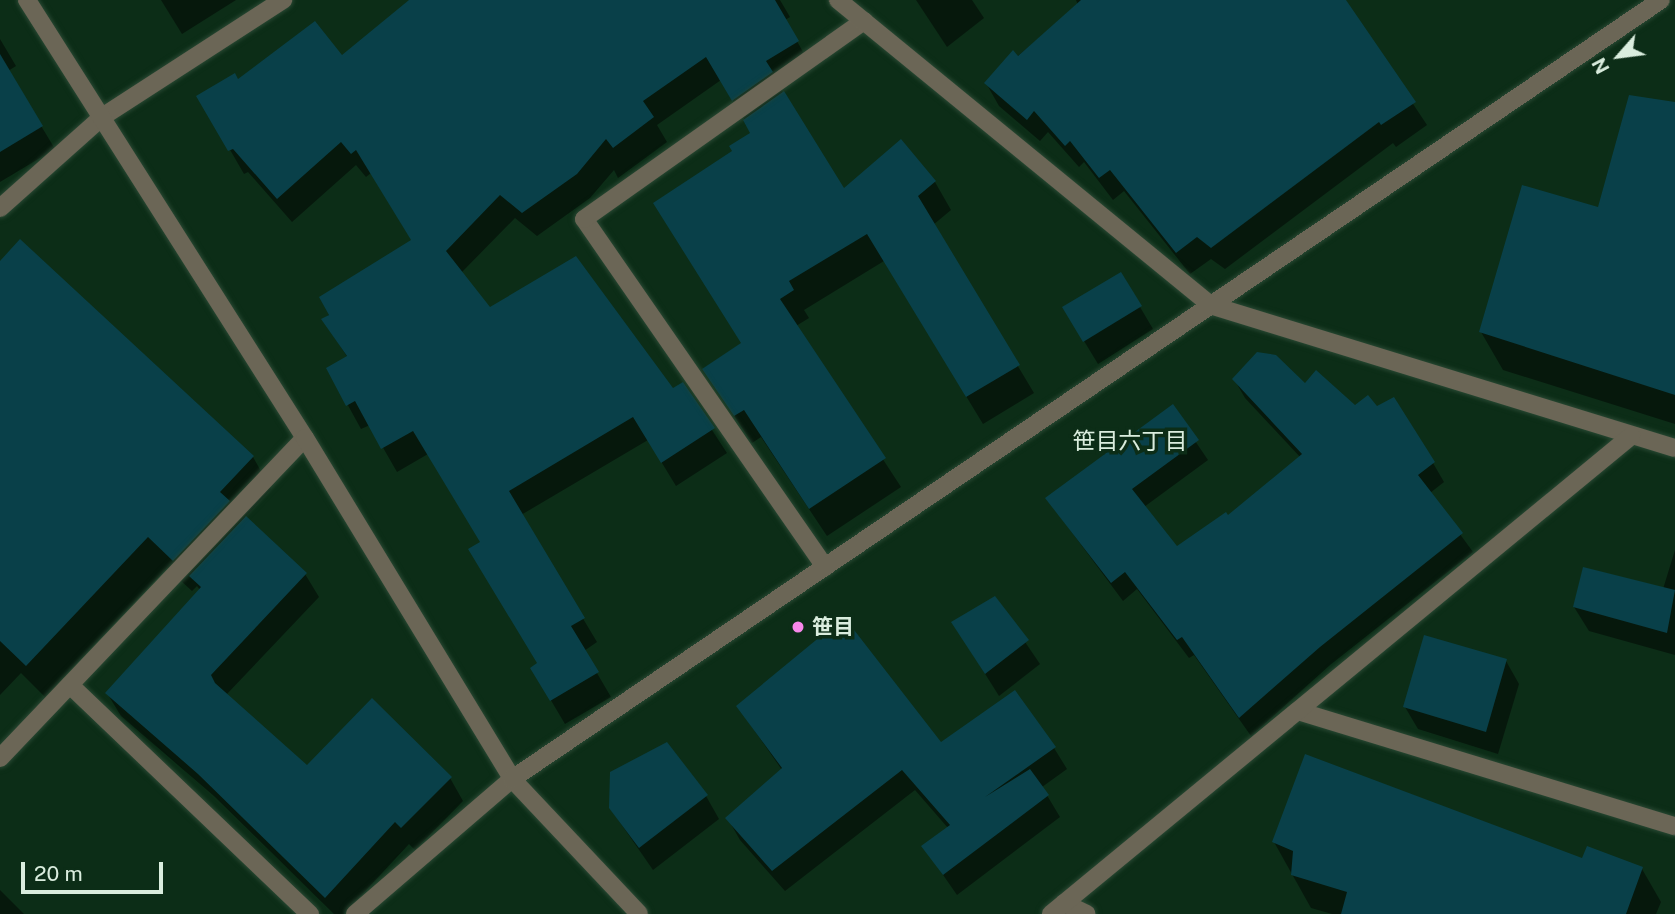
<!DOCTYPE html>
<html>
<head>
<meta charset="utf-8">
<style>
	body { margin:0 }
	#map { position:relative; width:1675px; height:914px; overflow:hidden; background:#0c2d17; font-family:"Public Sans","Noto Sans JP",sans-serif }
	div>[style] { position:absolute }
	.shadow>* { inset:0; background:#0007 }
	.building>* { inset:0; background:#094049 }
	.roads { filter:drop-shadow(0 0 2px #294833) drop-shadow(0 0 2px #294833) }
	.service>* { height:18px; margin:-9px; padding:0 9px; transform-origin:9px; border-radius:9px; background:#6b6656 }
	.minor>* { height:18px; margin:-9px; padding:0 9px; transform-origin:9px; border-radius:9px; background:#6b6656 }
	.tertiary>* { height:18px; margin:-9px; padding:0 9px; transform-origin:9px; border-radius:9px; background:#6b6656 }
	.dots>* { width:19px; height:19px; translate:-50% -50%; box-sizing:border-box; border:4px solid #0c2d17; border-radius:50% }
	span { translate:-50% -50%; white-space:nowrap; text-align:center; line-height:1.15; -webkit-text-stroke:7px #0c2d17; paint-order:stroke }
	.poi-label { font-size:21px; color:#daedde; font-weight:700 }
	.left { translate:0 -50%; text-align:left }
	.neighbourhood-label { font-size:23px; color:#daedde }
	.north { position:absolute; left:1584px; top:21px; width:70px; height:70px; -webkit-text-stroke:5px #0c2d17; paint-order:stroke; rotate:242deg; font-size:19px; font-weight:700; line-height:28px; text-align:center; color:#daedde }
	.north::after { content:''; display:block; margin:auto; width:24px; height:32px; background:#daedde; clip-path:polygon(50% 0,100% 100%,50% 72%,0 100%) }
	.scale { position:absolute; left:21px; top:862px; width:142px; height:32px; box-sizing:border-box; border:4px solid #daedde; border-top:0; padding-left:9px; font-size:21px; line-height:24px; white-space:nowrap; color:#daedde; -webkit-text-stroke:5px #0c2d17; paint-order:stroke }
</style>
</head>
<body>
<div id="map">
	<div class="shadow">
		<i style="clip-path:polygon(161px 0,236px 0,182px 34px)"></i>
		<i style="clip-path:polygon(412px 0,780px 0,790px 17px,785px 20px,811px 66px,778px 85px,843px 191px,935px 182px,951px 210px,933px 225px,1034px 393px,983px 424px,884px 261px,804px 310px,809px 318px,796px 326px,901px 487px,827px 536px,761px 437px,752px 443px,704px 370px,742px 344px,735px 152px,753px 134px,721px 80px,657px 125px,667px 142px,618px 178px,614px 170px,590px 198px,537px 236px,515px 218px,461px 273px,490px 309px,672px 391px,682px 384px,727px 453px,676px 486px,648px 440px,521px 515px,597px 642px,584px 651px,611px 697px,565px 724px,546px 692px,539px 664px,482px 543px,428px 454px,397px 472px,370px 425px,361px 429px,328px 369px,348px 358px,323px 320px,412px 241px,371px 173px,366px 177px,356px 165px,292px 222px,248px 172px,244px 174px,199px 96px,238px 82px,341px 58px)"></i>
		<i style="clip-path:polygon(916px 0,972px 0,984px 18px,947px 47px)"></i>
		<i style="clip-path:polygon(1076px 0,1344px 0,1427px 125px,1396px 147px,1393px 143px,1225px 269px,1211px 259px,1190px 274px,1124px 191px,1113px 200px,1084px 162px,1079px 167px,1048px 132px,1040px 141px,999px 106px,986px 83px,1078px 5px)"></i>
		<i style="clip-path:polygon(0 39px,16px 66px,8px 71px,55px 149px,0 182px)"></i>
		<i style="clip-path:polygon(1675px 104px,1675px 424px,1503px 370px,1481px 332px,1599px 209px)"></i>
		<i style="clip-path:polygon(0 263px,253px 457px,271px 489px,245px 517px,305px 574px,319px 597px,226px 695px,307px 767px,450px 778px,463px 801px,415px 850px,409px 844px,344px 914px,334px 914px,214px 796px,121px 716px,107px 693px,200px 590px,197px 586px,192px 591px,167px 568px,45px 697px,21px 673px,0 695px)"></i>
		<i style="clip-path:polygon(1140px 307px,1153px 329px,1098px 364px,1078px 331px)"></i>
		<i style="clip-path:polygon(1234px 379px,1305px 385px,1355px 407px,1433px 463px,1444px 482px,1430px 493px,1473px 552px,1330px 665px,1251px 736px,1194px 655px,1189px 658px,1137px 589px,1123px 601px,1047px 499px,1172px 407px,1208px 460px,1144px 507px,1176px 549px,1227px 518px,1301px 458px,1245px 398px)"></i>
		<i style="clip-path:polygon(1675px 550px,1675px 655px,1589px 631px,1574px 607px,1663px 589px)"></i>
		<i style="clip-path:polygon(995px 598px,1040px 664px,999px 696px,967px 645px)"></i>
		<i style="clip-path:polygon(1506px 661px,1519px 684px,1498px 754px,1418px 729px,1405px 707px)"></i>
		<i style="clip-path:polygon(738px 707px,941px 745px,1054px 748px,1067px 769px,1042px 787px,1060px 817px,957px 895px,923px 846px,948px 828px,915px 790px,785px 891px,740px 840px,728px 819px,782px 770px)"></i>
		<i style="clip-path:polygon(706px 796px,719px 819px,653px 870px,610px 808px)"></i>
		<i style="clip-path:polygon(1274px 842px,1583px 861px,1642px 869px,1661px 902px,1656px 914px,1332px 914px,1311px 908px)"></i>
		<i style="clip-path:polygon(0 890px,24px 914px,0 914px)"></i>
	</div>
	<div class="building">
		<i style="clip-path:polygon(409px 0,775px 0,799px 41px,766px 61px,773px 72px,732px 101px,706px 57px,643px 101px,654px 117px,613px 148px,606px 139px,577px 174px,522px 213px,500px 195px,446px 251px,490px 307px,576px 256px,673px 388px,683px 382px,715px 428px,661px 463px,633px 417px,509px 491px,585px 618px,571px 626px,599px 672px,550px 701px,530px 668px,537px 663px,468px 549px,480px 542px,413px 431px,381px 449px,355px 401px,346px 406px,326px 368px,347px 356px,321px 319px,329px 315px,319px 297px,411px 240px,356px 150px,351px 154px,341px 142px,277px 199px,233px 149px,228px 151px,196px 96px,235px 73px,238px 79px,315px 21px,342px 55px)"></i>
		<i style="clip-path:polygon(1081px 0,1346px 0,1416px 102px,1381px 125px,1379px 122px,1211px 248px,1197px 237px,1176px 253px,1110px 170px,1099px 178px,1070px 141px,1065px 146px,1034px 111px,1027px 120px,984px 83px,1013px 50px,1018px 56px)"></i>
		<i style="clip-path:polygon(0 54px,43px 126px,0 152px)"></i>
		<i style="clip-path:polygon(784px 91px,844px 188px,901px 139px,936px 181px,918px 196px,1020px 365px,966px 397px,867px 234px,789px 281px,794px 290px,780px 299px,886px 458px,809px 509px,744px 410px,734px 416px,702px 369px,741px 343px,653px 203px,732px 151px,729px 146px,750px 133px,743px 120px)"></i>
		<i style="clip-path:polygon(1629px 95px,1675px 102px,1675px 395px,1479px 332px,1522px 185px,1598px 207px)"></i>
		<i style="clip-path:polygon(20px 239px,254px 456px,220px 492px,230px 501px,173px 561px,148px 537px,26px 666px,0 641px,0 261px)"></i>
		<i style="clip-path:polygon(1121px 272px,1142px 306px,1083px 342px,1062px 307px)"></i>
		<i style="clip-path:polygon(1257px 352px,1276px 355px,1305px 383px,1316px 370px,1355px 405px,1368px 395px,1377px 406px,1394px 397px,1435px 462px,1418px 475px,1463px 533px,1320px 647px,1239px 718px,1182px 637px,1177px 640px,1125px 572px,1111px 583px,1045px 498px,1173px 404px,1199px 440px,1132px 489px,1177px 546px,1226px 512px,1228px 515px,1302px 454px,1232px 379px)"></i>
		<i style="clip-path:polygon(246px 516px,307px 573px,211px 675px,215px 683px,307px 765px,372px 698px,452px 777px,401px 828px,395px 822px,325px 898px,198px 774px,105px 693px,201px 587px,189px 576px)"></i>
		<i style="clip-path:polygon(1583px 567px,1675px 590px,1667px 633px,1573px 607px)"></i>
		<i style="clip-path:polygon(995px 596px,1029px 640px,985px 674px,951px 622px)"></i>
		<i style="clip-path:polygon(844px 617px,941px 742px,1015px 690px,1056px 747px,985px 797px,1030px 769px,1049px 795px,943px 875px,921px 846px,950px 825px,902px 770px,772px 871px,725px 818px,782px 768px,736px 706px)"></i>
		<i style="clip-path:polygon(1424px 635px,1507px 659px,1486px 732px,1403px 707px)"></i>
		<i style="clip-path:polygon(667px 742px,708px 795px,639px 848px,609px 808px,610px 772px)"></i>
		<i style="clip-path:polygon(1305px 754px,1582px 858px,1587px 846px,1643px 867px,1626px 914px,1341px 914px,1347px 892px,1291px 875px,1293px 851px,1272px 842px)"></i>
	</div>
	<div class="roads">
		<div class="service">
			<i style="left:825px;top:567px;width:423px;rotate:-124.7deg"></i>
			<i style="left:584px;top:219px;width:343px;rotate:-35.3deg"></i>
			<i style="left:70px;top:685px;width:332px;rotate:43.7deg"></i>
			<i style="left:0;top:758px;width:442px;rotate:-46.4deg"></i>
		</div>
		<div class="minor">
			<i style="left:838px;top:0;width:481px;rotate:39.3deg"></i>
			<i style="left:1210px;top:305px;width:486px;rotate:17.1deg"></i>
			<i style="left:0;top:208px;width:137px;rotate:-41.7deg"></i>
			<i style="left:102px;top:117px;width:216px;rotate:-32.9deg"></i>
			<i style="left:1298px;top:711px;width:394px;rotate:17deg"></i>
			<i style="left:1064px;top:903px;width:25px;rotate:26deg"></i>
			<i style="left:355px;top:914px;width:207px;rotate:-40.7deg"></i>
			<i style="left:1051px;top:914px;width:752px;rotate:-39.49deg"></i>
		</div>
		<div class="tertiary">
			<i style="left:27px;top:0;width:519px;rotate:57.6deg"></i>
			<i style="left:305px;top:438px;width:399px;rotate:58.7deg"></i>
			<i style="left:512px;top:779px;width:185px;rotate:46.7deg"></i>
			<i style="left:512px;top:779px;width:1388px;rotate:-34.14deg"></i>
		</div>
	</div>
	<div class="dots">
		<i style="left:798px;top:627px;background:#f888ea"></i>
	</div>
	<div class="poi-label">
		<span class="left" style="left:812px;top:627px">笹目</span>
	</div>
	<div class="neighbourhood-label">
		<span style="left:1130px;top:441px">笹目六丁目</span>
	</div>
	<div class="north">N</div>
	<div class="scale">20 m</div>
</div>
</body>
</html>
